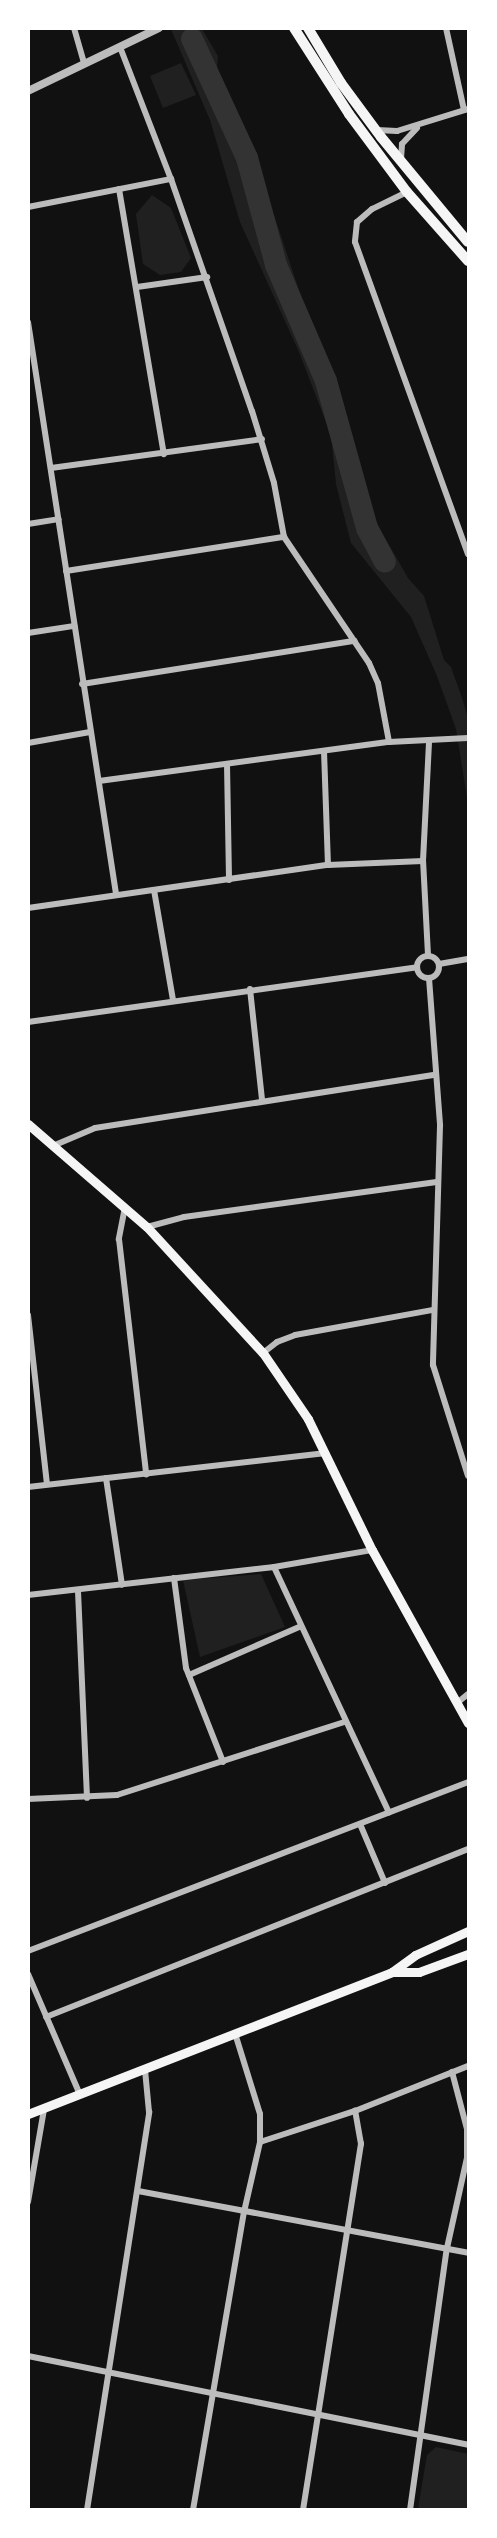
<!DOCTYPE html>
<html>
<head>
<meta charset="utf-8">
<style>
	body { margin:0 }
	#map { position:relative; width:497px; height:2538px; overflow:hidden; background:#111; font-family:Barlow,sans-serif }
	div>[style] { position:absolute }
	.green>* { inset:0; background:#202020 }
	.river>* { height:22px; margin:-11px; padding:0 11px; transform-origin:11px; border-radius:11px; background:#333 }
	.minor>* { height:6px; margin:-3px; padding:0 3px; transform-origin:3px; border-radius:3px; background:#bcbcbc }
	.minor>.ring { margin:-3px; padding:0; box-sizing:content-box; background:none; border:6px solid #bcbcbc; border-radius:50% }
	.tertiary>* { height:8px; margin:-4px; padding:0 4px; transform-origin:4px; border-radius:4px; background:#bcbcbc }
	.secondary>* { height:9px; margin:-4.5px; padding:0 4.5px; transform-origin:4.5px; border-radius:4.5px; background:#f5f5f5 }
	.primary>* { height:10px; margin:-5px; padding:0 5px; transform-origin:5px; border-radius:5px; background:#f5f5f5 }
	span { translate:-50% -50%; white-space:nowrap; text-align:center; line-height:1.15; -webkit-text-stroke:5px #fff; paint-order:stroke }
	.frame { position:absolute; inset:0; border:30px solid #fff; pointer-events:none }
</style>
</head>
<body>
<div id="map">
	<div class="green">
		<i style="clip-path:polygon(171px 29px,202px 29px,218px 56px,217px 71px,272px 209px,376px 522px,408px 578px,424px 596px,444px 660px,451px 667px,462px 698px,468px 718px,468px 804px,456px 729px,437px 676px,411px 617px,351px 543px,336px 484px,331px 435px,299px 352px,240px 222px,210px 120px)"></i>
		<i style="clip-path:polygon(181px 63px,196px 95px,163px 108px,150px 76px)"></i>
		<i style="clip-path:polygon(152px 195px,171px 208px,191px 258px,181px 272px,160px 275px,143px 264px,136px 214px)"></i>
		<i style="clip-path:polygon(261px 1574px,285px 1627px,200px 1657px,183px 1580px)"></i>
		<i style="clip-path:polygon(436px 2447px,468px 2454px,468px 2509px,418px 2509px,427px 2455px)"></i>
	</div>
	<div class="river">
		<i style="left:192px;top:39px;width:131px;rotate:65.2deg"></i>
		<i style="left:247px;top:158px;width:111px;rotate:74.8deg"></i>
		<i style="left:276px;top:265px;width:126px;rotate:66.7deg"></i>
		<i style="left:326px;top:381px;width:153px;rotate:74.4deg"></i>
		<i style="left:367px;top:528px;width:38px;rotate:62deg"></i>
	</div>
	<div class="minor">
		<i style="left:74px;top:28px;width:36px;rotate:74deg"></i>
		<i style="left:446px;top:28px;width:84px;rotate:77.6deg"></i>
		<i style="left:120px;top:47px;width:142px;rotate:68.9deg"></i>
		<i style="left:171px;top:179px;width:246px;rotate:70.8deg"></i>
		<i style="left:252px;top:411px;width:75px;rotate:73deg"></i>
		<i style="left:274px;top:483px;width:55px;rotate:79.5deg"></i>
		<i style="left:284px;top:537px;width:152px;rotate:56deg"></i>
		<i style="left:369px;top:663px;width:22px;rotate:66deg"></i>
		<i style="left:378px;top:683px;width:60px;rotate:79.4deg"></i>
		<i style="left:377px;top:130px;width:20px;rotate:3deg"></i>
		<i style="left:397px;top:131px;width:74px;rotate:-17.2deg"></i>
		<i style="left:401px;top:159px;width:15px;rotate:-86deg"></i>
		<i style="left:402px;top:144px;width:22px;rotate:-47deg"></i>
		<i style="left:119px;top:189px;width:269px;rotate:80.4deg"></i>
		<i style="left:407px;top:192px;width:39px;rotate:154deg"></i>
		<i style="left:372px;top:209px;width:20px;rotate:139deg"></i>
		<i style="left:357px;top:222px;width:20px;rotate:96deg"></i>
		<i style="left:355px;top:242px;width:332px;rotate:70.1deg"></i>
		<i style="left:28px;top:207px;width:146px;rotate:-11.1deg"></i>
		<i style="left:137px;top:287px;width:71px;rotate:-8.1deg"></i>
		<i style="left:28px;top:322px;width:579px;rotate:81.25deg"></i>
		<i style="left:51px;top:468px;width:213px;rotate:-7.8deg"></i>
		<i style="left:28px;top:524px;width:31px;rotate:-9deg"></i>
		<i style="left:66px;top:571px;width:221px;rotate:-8.9deg"></i>
		<i style="left:28px;top:633px;width:47px;rotate:-8.7deg"></i>
		<i style="left:82px;top:684px;width:276px;rotate:-9deg"></i>
		<i style="left:28px;top:743px;width:63px;rotate:-10.1deg"></i>
		<i style="left:324px;top:751px;width:114px;rotate:88deg"></i>
		<i style="left:227px;top:764px;width:116px;rotate:89deg"></i>
		<i style="left:99px;top:781px;width:293px;rotate:-7.7deg"></i>
		<i style="left:389px;top:742px;width:79px;rotate:-2.9deg"></i>
		<i style="left:154px;top:890px;width:112px;rotate:80.2deg"></i>
		<i style="left:28px;top:908px;width:303px;rotate:-8.2deg"></i>
		<i style="left:328px;top:865px;width:95px;rotate:-2.4deg"></i>
		<i style="left:428px;top:955px;width:94px;rotate:-93deg"></i>
		<i style="left:423px;top:861px;width:120px;rotate:-87.1deg"></i>
		<i class="ring" style="left:417px;top:956px;width:16px;height:16px"></i>
		<i style="left:439px;top:964px;width:29px;rotate:-10deg"></i>
		<i style="left:429px;top:978px;width:148px;rotate:85.7deg"></i>
		<i style="left:440px;top:1126px;width:239px;rotate:91.7deg"></i>
		<i style="left:433px;top:1365px;width:116px;rotate:72.5deg"></i>
		<i style="left:250px;top:989px;width:112px;rotate:83.8deg"></i>
		<i style="left:28px;top:1022px;width:393px;rotate:-8deg"></i>
		<i style="left:55px;top:1145px;width:43px;rotate:-23deg"></i>
		<i style="left:95px;top:1128px;width:344px;rotate:-8.9deg"></i>
		<i style="left:125px;top:1207px;width:33px;rotate:101deg"></i>
		<i style="left:119px;top:1239px;width:237px;rotate:83.4deg"></i>
		<i style="left:147px;top:1227px;width:38px;rotate:-15deg"></i>
		<i style="left:184px;top:1217px;width:255px;rotate:-7.9deg"></i>
		<i style="left:28px;top:1315px;width:170px;rotate:83.6deg"></i>
		<i style="left:263px;top:1353px;width:18px;rotate:-38deg"></i>
		<i style="left:277px;top:1342px;width:19px;rotate:-21deg"></i>
		<i style="left:295px;top:1335px;width:139px;rotate:-10.3deg"></i>
		<i style="left:106px;top:1478px;width:108px;rotate:81.5deg"></i>
		<i style="left:28px;top:1487px;width:300px;rotate:-6.5deg"></i>
		<i style="left:274px;top:1567px;width:271px;rotate:64.9deg"></i>
		<i style="left:174px;top:1578px;width:91px;rotate:82.4deg"></i>
		<i style="left:186px;top:1668px;width:101px;rotate:68.5deg"></i>
		<i style="left:78px;top:1591px;width:207px;rotate:87.5deg"></i>
		<i style="left:28px;top:1595px;width:248px;rotate:-6.5deg"></i>
		<i style="left:274px;top:1567px;width:99px;rotate:-9.8deg"></i>
		<i style="left:189px;top:1675px;width:122px;rotate:-23.6deg"></i>
		<i style="left:457px;top:1703px;width:14px;rotate:-39deg"></i>
		<i style="left:28px;top:1799px;width:89px;rotate:-2.6deg"></i>
		<i style="left:117px;top:1795px;width:238px;rotate:-17.8deg"></i>
		<i style="left:360px;top:1824px;width:64px;rotate:67deg"></i>
		<i style="left:28px;top:1951px;width:471px;rotate:-21deg"></i>
		<i style="left:28px;top:1974px;width:132px;rotate:66.7deg"></i>
		<i style="left:46px;top:2017px;width:454px;rotate:-21.7deg"></i>
		<i style="left:260px;top:2142px;width:100px;rotate:-18.1deg"></i>
		<i style="left:355px;top:2111px;width:122px;rotate:-21.7deg"></i>
		<i style="left:138px;top:2191px;width:336px;rotate:10.6deg"></i>
		<i style="left:28px;top:2202px;width:94px;rotate:-80.2deg"></i>
		<i style="left:28px;top:2356px;width:449px;rotate:11.4deg"></i>
		<i style="left:87px;top:2510px;width:403px;rotate:-81.1deg"></i>
		<i style="left:149px;top:2112px;width:42px;rotate:-95.4deg"></i>
		<i style="left:193px;top:2510px;width:302px;rotate:-80.3deg"></i>
		<i style="left:244px;top:2212px;width:72px;rotate:-77.1deg"></i>
		<i style="left:260px;top:2142px;width:28px;rotate:-90deg"></i>
		<i style="left:260px;top:2114px;width:85px;rotate:-107.2deg"></i>
		<i style="left:303px;top:2510px;width:371px;rotate:-81deg"></i>
		<i style="left:361px;top:2144px;width:34px;rotate:-100deg"></i>
		<i style="left:410px;top:2510px;width:265px;rotate:-82deg"></i>
		<i style="left:447px;top:2248px;width:92px;rotate:-77.5deg"></i>
		<i style="left:467px;top:2158px;width:29px;rotate:-90deg"></i>
		<i style="left:467px;top:2129px;width:59px;rotate:-104.7deg"></i>
	</div>
	<div class="tertiary">
		<i style="left:28px;top:91px;width:145px;rotate:-25.7deg"></i>
	</div>
	<div class="secondary">
		<i style="left:28px;top:1124px;width:157px;rotate:40.9deg"></i>
		<i style="left:147px;top:1227px;width:171px;rotate:47.4deg"></i>
		<i style="left:263px;top:1353px;width:80px;rotate:55.7deg"></i>
		<i style="left:308px;top:1419px;width:146px;rotate:64deg"></i>
		<i style="left:372px;top:1550px;width:198px;rotate:61deg"></i>
		<i style="left:392px;top:1972px;width:27px"></i>
		<i style="left:419px;top:1972px;width:52px;rotate:-20.2deg"></i>
		<i style="left:28px;top:2114px;width:391px;rotate:-21.3deg"></i>
		<i style="left:392px;top:1972px;width:29px;rotate:-36deg"></i>
		<i style="left:415px;top:1955px;width:58px;rotate:-24.4deg"></i>
	</div>
	<div class="primary">
		<i style="left:294px;top:28px;width:102px;rotate:57.4deg"></i>
		<i style="left:349px;top:114px;width:97px;rotate:53.4deg"></i>
		<i style="left:407px;top:192px;width:92px;rotate:48.5deg"></i>
		<i style="left:308px;top:28px;width:64px;rotate:59deg"></i>
		<i style="left:341px;top:83px;width:67px;rotate:53.5deg"></i>
		<i style="left:381px;top:137px;width:136px;rotate:50.4deg"></i>
	</div>
	<div class="frame"></div>
</div>
</body>
</html>
